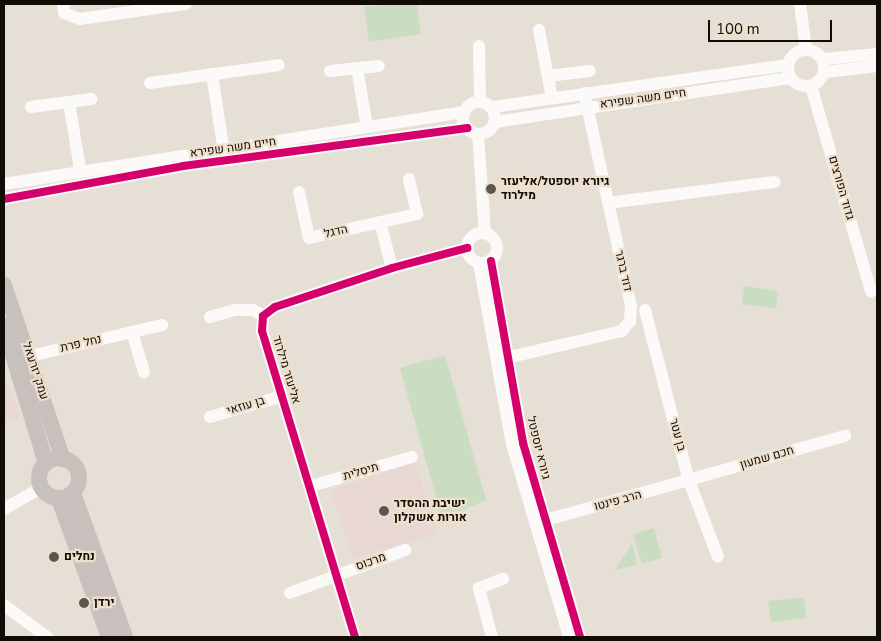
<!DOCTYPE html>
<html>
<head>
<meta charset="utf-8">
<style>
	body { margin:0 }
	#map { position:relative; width:881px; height:641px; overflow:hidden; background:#e6dfd5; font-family:"Nunito Sans",Heebo,sans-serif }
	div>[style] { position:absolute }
	.education>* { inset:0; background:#e9d7d3 }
	.green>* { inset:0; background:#caddc3 }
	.minor>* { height:12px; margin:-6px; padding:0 6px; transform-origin:6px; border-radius:6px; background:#fbfaf9 }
	.minor>.ring { margin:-6px; padding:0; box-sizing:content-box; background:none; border:12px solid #fbfaf9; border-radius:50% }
	.major>* { height:16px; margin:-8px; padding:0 8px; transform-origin:8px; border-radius:8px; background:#c8c0bc }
	.major>.ring { margin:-8px; padding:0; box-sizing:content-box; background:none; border:16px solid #c8c0bc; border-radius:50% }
	.cycleway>* { height:8px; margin:-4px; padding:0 4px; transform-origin:4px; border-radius:4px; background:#d6006c }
	.dots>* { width:14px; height:14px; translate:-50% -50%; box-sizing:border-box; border:2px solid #eee0cd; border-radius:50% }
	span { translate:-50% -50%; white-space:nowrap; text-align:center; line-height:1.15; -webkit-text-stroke:4.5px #eee0cd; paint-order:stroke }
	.street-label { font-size:12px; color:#110c06 }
	.poi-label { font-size:12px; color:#110c06; font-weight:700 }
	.left { translate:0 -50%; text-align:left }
	.frame { position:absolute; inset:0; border:5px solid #110c06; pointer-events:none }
	.scale { position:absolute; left:708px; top:20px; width:124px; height:22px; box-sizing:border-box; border:2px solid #110c06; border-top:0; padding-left:6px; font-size:15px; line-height:18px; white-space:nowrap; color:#110c06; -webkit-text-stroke:4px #eee0cd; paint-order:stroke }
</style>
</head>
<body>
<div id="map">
	<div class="education">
		<i style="clip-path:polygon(4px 376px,20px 417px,4px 423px)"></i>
		<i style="clip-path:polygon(415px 462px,437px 533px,354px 559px,331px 490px)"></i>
	</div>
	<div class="green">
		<i style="clip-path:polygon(387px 4px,417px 4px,421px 34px,369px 42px,364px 7px)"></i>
		<i style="clip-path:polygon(744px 286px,778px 291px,776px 308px,742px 304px)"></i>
		<i style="clip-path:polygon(445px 355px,486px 500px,442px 519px,400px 368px)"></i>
		<i style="clip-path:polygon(654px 528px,662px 558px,642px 564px,633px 534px)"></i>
		<i style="clip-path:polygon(632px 543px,637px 565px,615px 570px)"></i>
		<i style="clip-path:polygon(804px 597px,806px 618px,771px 622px,768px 601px)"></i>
	</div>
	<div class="minor">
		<i style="left:63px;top:4px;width:9px;rotate:84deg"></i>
		<i style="left:64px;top:13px;width:17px;rotate:21deg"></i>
		<i style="left:80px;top:19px;width:107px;rotate:-8.1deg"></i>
		<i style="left:800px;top:4px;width:45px;rotate:82.4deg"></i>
		<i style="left:539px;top:30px;width:69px;rotate:79.2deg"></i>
		<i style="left:479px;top:46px;width:55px;rotate:89deg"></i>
		<i class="ring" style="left:788px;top:50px;width:24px;height:24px"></i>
		<i style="left:823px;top:59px;width:54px;rotate:-5.3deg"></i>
		<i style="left:357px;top:68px;width:60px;rotate:80.4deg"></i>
		<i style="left:330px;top:71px;width:49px;rotate:-5.8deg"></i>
		<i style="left:825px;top:72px;width:52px;rotate:-6.6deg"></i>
		<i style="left:212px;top:74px;width:73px;rotate:81.3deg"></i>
		<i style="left:548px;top:76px;width:42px;rotate:-6.8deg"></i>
		<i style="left:150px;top:83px;width:130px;rotate:-7.9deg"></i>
		<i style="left:811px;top:86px;width:214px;rotate:73.7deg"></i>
		<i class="ring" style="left:463px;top:102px;width:20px;height:20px"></i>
		<i style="left:69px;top:102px;width:68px;rotate:80.7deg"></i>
		<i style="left:31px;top:107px;width:61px;rotate:-7.6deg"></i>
		<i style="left:492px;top:107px;width:299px;rotate:-8.1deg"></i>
		<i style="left:495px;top:122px;width:299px;rotate:-8.5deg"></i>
		<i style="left:478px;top:134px;width:99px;rotate:86deg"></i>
		<i style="left:4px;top:184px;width:466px;rotate:-8.9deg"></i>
		<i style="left:299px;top:192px;width:47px;rotate:77.7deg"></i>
		<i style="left:309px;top:238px;width:111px;rotate:-12.5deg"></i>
		<i style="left:417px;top:214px;width:36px;rotate:-103deg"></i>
		<i style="left:4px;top:199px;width:182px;rotate:-10.4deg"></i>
		<i style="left:183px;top:166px;width:287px;rotate:-7.6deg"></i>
		<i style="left:608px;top:203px;width:168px;rotate:-7.2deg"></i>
		<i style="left:380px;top:222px;width:48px;rotate:75.4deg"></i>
		<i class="ring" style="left:467px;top:233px;width:18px;height:18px"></i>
		<i style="left:491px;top:261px;width:185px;rotate:80deg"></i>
		<i style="left:523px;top:443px;width:202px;rotate:73.6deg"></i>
		<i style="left:479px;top:263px;width:184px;rotate:79.7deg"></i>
		<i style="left:512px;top:444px;width:201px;rotate:73.5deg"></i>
		<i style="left:645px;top:310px;width:177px;rotate:75.6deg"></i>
		<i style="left:689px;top:481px;width:81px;rotate:69.1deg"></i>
		<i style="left:210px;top:317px;width:25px;rotate:-16deg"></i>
		<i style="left:234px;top:310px;width:19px"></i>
		<i style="left:253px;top:310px;width:12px;rotate:31deg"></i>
		<i style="left:132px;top:332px;width:42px;rotate:73.3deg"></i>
		<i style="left:30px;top:356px;width:136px;rotate:-13.2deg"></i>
		<i style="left:506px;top:358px;width:119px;rotate:-13.1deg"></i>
		<i style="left:622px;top:331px;width:13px;rotate:-51deg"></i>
		<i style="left:630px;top:321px;width:15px;rotate:-86deg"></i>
		<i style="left:631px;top:306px;width:218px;rotate:-102.4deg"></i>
		<i style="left:210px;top:417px;width:75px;rotate:-16.3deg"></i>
		<i style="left:311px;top:486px;width:105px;rotate:-16deg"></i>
		<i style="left:4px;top:509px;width:43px;rotate:-29.6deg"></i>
		<i style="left:546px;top:520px;width:311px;rotate:-15.7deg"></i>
		<i style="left:290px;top:593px;width:123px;rotate:-20.5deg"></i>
		<i style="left:4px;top:605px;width:54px;rotate:36.7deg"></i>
		<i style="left:355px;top:637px;width:320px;rotate:-106.9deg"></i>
		<i style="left:262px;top:331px;width:15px;rotate:-86deg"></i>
		<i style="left:263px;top:316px;width:15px;rotate:-37deg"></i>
		<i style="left:275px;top:307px;width:123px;rotate:-18.4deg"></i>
		<i style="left:392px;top:268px;width:78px;rotate:-14.9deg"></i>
		<i style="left:492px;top:637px;width:51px;rotate:-104.9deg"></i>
		<i style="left:479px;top:588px;width:26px;rotate:-21deg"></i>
	</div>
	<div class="major">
		<i style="left:4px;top:285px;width:184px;rotate:71.3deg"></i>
		<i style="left:4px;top:326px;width:143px;rotate:73deg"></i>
		<i class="ring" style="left:39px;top:458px;width:24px;height:24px"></i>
		<i style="left:73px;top:493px;width:153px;rotate:70.1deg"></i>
		<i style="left:59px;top:499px;width:147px;rotate:70.1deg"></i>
	</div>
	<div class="cycleway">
		<i style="left:4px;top:199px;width:182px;rotate:-10.4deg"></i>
		<i style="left:183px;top:166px;width:287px;rotate:-7.6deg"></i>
		<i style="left:491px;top:261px;width:185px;rotate:80deg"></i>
		<i style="left:523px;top:443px;width:202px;rotate:73.6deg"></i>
		<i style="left:355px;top:637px;width:320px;rotate:-106.9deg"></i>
		<i style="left:262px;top:331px;width:15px;rotate:-86deg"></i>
		<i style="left:263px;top:316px;width:15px;rotate:-37deg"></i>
		<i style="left:275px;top:307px;width:123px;rotate:-18.4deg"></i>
		<i style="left:392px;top:268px;width:78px;rotate:-14.9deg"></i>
	</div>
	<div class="dots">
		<i style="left:491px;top:189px;background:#5c564e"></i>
		<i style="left:384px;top:511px;background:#5c564e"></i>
		<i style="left:54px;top:557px;background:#5c564e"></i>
		<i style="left:84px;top:603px;background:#5c564e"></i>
	</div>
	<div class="street-label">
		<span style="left:643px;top:99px;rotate:-8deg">חיים משה שפירא</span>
		<span style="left:233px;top:148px;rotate:-8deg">חיים משה שפירא</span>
		<span style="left:841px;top:188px;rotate:74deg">גדוד הפורצים</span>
		<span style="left:336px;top:232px;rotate:-13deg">הדגל</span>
		<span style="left:623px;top:271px;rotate:77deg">דוד ברגר</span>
		<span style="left:81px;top:344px;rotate:-13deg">נחל פרת</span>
		<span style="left:286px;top:370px;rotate:73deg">אליעזר מילרוד</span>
		<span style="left:35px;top:371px;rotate:72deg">עמק יזרעאל</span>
		<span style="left:246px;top:406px;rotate:-17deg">בן עוזאי</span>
		<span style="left:677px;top:435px;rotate:75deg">בן עטר</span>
		<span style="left:538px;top:448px;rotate:76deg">גיורא יוספטל</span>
		<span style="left:767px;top:458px;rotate:-16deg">חכם שמעון</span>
		<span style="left:361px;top:472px;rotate:-16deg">תיסלית</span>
		<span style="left:618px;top:501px;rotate:-15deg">הרב פינטו</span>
		<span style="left:371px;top:562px;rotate:-20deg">מרכוס</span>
	</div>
	<div class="poi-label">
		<span class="left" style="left:501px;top:189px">גיורא יוספטל/אליעזר<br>מילרוד</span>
		<span class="left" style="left:394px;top:511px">ישיבת ההסדר<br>אורות אשקלון</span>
		<span class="left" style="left:64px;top:557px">נחלים</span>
		<span class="left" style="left:94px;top:603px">ירדן</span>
	</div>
	<div class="frame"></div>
	<div class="scale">100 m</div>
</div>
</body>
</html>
